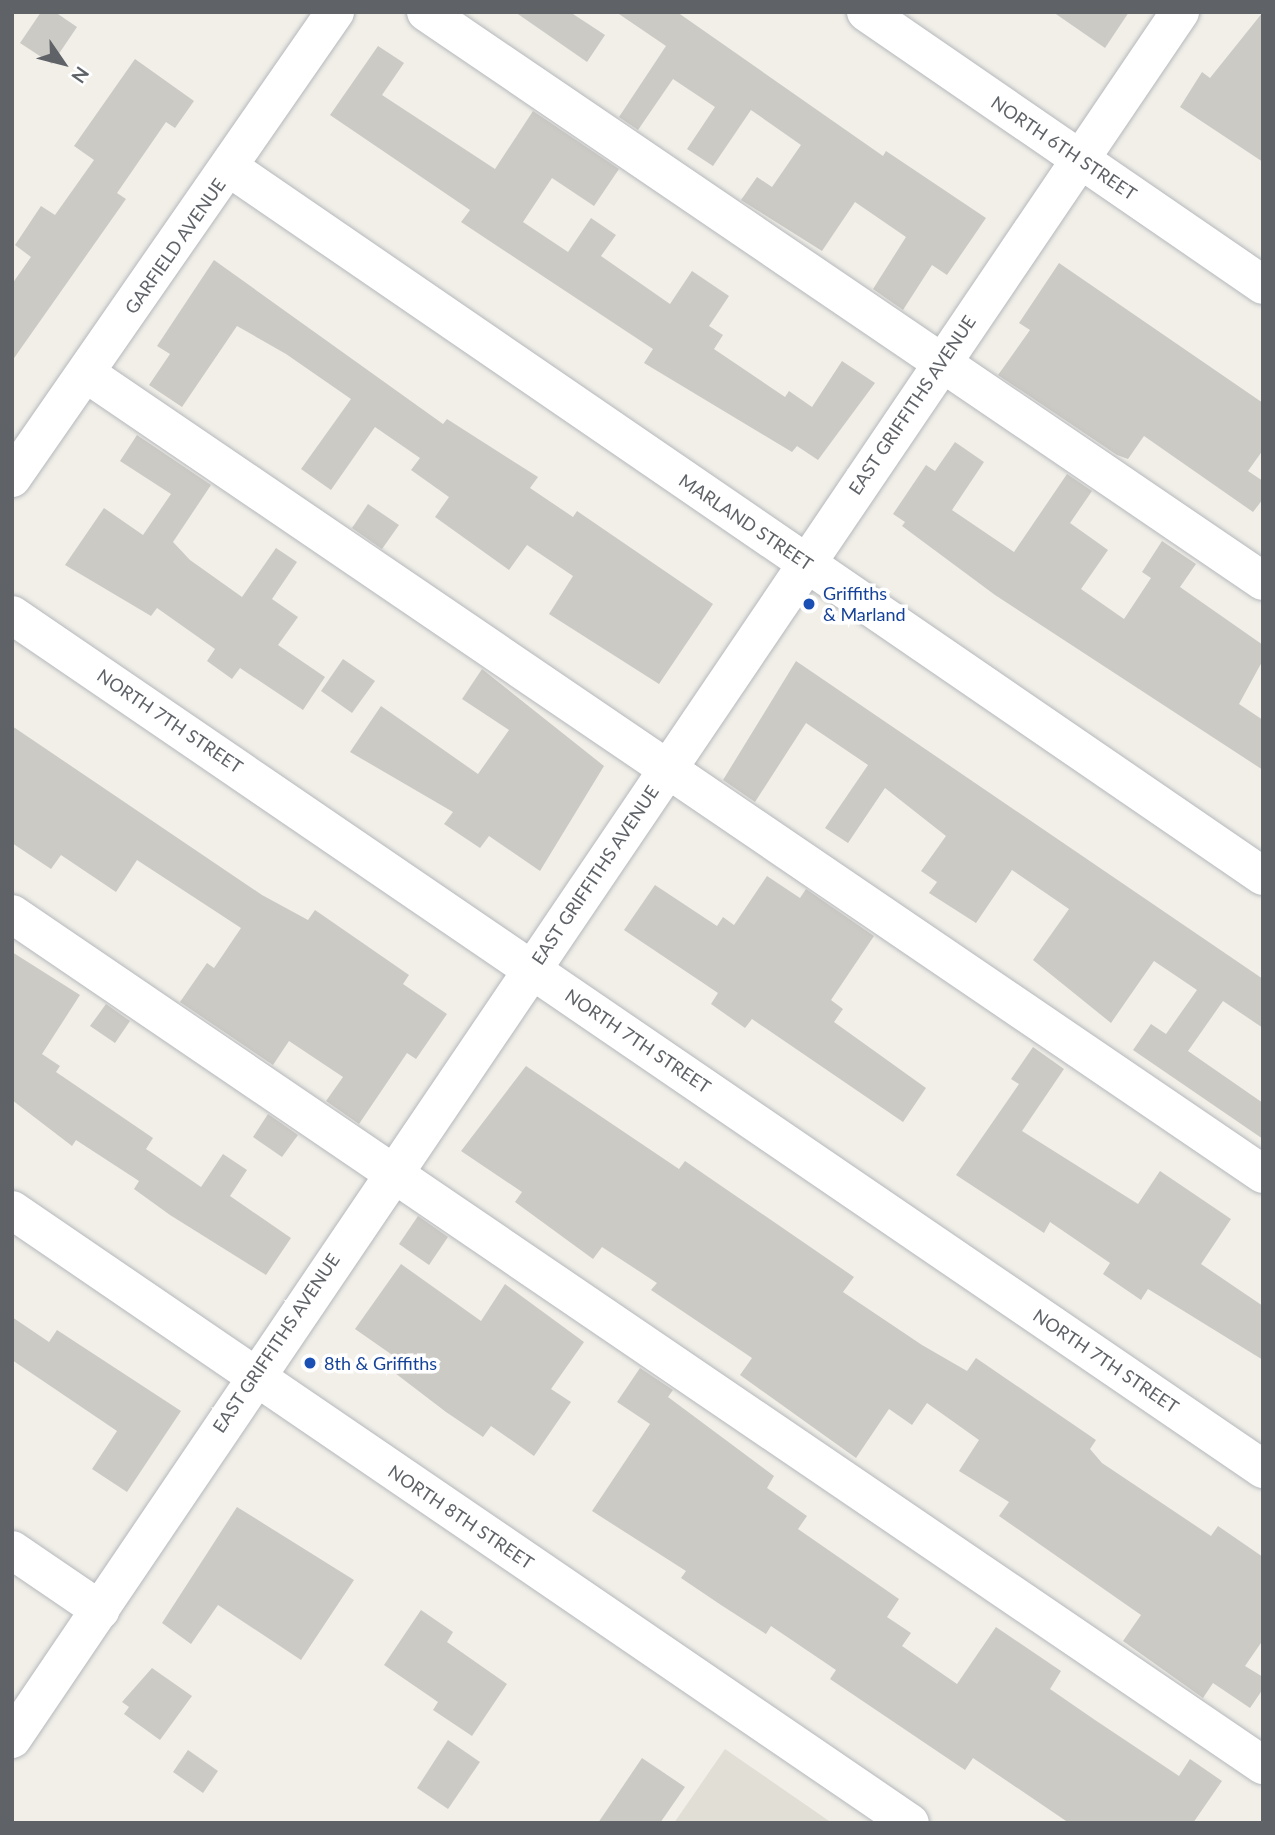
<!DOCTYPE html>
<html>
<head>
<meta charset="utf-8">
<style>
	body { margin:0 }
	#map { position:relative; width:1275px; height:1835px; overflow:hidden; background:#f1efe8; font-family:Lato,sans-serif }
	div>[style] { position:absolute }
	.education>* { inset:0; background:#e1ded6 }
	.building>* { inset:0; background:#cccac5 }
	.roads { filter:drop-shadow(0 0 2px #b5b8bc) drop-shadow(0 0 2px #b5b8bc) }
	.minor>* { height:38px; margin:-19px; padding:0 19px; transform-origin:19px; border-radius:19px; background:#fff }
	.dots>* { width:19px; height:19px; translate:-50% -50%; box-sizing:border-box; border:4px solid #fff; border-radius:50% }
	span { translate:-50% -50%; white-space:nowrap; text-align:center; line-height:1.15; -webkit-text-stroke:7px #fff; paint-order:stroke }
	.street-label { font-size:18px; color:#5f6368 }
	.transit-label { font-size:18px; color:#164399 }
	.left { translate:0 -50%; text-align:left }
	.frame { position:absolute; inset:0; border:14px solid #5f6368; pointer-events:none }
	.north { position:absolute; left:28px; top:28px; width:70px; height:70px; -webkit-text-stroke:5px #fff; paint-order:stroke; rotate:125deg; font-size:19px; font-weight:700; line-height:28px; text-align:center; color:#5f6368 }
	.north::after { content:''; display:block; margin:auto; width:24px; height:32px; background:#5f6368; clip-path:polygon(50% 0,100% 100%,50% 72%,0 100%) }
</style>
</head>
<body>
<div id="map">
	<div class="education">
		<i style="clip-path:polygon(725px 1749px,832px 1823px,674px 1823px)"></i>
	</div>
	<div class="building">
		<i style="clip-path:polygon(41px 12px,55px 12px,77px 27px,52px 64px,20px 43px)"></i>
		<i style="clip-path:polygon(515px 12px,570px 12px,605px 35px,587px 62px)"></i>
		<i style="clip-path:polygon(616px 12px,677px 12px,883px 156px,886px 151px,986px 218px,947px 275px,932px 265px,903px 310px,873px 289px,906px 237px,855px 202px,822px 251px,741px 200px,757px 177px,772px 187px,801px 145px,751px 110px,713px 166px,687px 149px,715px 107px,673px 79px,638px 130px,619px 117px,666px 46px)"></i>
		<i style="clip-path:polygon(1053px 12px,1129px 12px,1105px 48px)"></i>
		<i style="clip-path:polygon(1263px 12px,1263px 162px,1180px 107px,1202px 72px,1210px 78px)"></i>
		<i style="clip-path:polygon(378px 46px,404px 63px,382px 95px,495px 169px,533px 111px,619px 169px,594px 206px,552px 178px,523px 222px,568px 252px,591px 218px,616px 235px,601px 256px,670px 304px,692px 271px,729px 296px,709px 326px,723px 335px,714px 349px,785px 397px,789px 391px,812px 407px,842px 361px,875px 383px,818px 460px,797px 446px,792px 452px,644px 363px,653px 349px,461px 222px,470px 210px,330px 115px)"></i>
		<i style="clip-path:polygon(135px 59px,194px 101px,175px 128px,166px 122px,117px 193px,126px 199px,12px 361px,12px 284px,31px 257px,15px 245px,41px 206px,55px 215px,94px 160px,74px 146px)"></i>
		<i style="clip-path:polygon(214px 260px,443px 424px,447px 419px,538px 477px,530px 488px,573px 517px,577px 511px,713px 604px,659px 684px,549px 614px,573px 576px,527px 545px,509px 570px,435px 517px,449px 497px,411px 470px,420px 458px,375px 427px,331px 490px,301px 469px,351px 399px,286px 354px,237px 326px,182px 407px,149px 385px,170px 354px,157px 346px)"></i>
		<i style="clip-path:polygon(1059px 263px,1263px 403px,1263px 450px,1248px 471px,1263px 481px,1263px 499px,1253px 512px,1144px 436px,1128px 459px,1117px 455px,998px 375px,1030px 330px,1019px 323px)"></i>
		<i style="clip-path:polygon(137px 435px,211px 485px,173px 542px,190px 560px,242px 597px,276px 548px,297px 562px,272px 599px,298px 617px,278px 645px,325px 677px,303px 710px,240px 668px,232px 679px,207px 661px,215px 649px,157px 608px,151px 616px,65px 565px,104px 508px,143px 535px,171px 494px,120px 461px)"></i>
		<i style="clip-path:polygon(955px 442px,984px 462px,952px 510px,1014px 552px,1067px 474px,1092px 491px,1070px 523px,1108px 550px,1081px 589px,1124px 619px,1151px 578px,1142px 572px,1162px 541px,1196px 564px,1180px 587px,1263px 645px,1263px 660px,1239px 704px,1263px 720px,1263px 770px,995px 595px,902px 526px,905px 522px,893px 514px,926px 465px,935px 471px)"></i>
		<i style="clip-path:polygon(368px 504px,399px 525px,382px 549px,352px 528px)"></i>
		<i style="clip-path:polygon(343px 659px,375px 681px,352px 713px,321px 691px)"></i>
		<i style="clip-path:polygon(796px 661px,1263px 979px,1263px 1028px,1223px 1001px,1188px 1051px,1263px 1103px,1263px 1139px,1133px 1050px,1151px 1024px,1166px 1034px,1197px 990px,1154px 961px,1111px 1023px,1033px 960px,1069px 909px,1012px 870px,976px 923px,929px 893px,937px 882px,921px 871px,946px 836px,885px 788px,848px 843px,825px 828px,868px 765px,806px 723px,755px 802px,723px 780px)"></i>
		<i style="clip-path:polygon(482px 669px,604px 766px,540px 871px,489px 836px,480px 848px,444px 824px,453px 812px,350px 752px,381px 706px,478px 774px,509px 730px,462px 699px)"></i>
		<i style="clip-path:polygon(12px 726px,262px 895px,308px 920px,315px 910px,409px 975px,403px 984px,447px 1014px,416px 1059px,407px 1053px,359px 1124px,326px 1101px,343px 1077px,289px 1041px,273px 1065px,180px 1002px,207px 963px,214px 968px,241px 928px,137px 860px,116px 892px,61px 855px,51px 869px,12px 843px)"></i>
		<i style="clip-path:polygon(767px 876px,800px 898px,806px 889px,874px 936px,831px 1000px,843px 1009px,834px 1022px,926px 1088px,903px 1122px,752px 1019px,745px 1028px,711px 1004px,718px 993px,624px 930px,655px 885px,717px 926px,723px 917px,734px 925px)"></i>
		<i style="clip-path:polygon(12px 952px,80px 995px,42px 1054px,60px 1066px,56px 1072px,153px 1138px,146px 1149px,201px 1187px,223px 1154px,247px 1170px,230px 1196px,291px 1238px,266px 1275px,170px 1215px,134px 1189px,139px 1181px,76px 1140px,72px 1146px,12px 1100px)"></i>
		<i style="clip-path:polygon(106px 1004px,130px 1021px,115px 1043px,90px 1026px)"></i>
		<i style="clip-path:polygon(1033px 1047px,1064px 1069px,1022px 1131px,1138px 1204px,1160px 1171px,1231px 1219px,1201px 1264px,1263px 1306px,1263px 1360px,1148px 1289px,1141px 1300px,1103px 1274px,1110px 1263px,1050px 1222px,1044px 1233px,956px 1175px,1019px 1084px,1011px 1079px)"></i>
		<i style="clip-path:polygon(526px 1066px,679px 1169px,685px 1161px,854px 1277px,843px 1292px,922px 1345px,967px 1371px,976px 1358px,1096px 1440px,1090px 1449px,1102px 1463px,1211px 1536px,1218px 1526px,1263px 1557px,1263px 1640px,1245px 1666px,1263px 1677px,1263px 1689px,1250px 1708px,1213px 1683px,1203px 1698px,1123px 1641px,1141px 1615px,999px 1516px,1009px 1502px,959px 1471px,979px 1440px,927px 1403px,912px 1425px,889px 1409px,856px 1458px,740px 1375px,752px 1358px,651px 1290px,657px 1283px,602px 1247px,593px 1259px,515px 1202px,522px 1192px,461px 1151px)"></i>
		<i style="clip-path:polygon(268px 1114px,298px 1135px,282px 1157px,253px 1137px)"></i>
		<i style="clip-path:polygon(418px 1216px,448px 1237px,429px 1265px,399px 1244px)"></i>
		<i style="clip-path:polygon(401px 1264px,481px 1321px,505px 1284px,584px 1342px,551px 1389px,571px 1402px,534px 1456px,491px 1426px,483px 1437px,446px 1412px,391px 1370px,398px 1359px,355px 1329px)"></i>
		<i style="clip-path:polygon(12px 1317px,49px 1342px,57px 1330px,181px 1411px,127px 1492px,92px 1469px,117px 1431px,12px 1360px)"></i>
		<i style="clip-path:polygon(640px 1368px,673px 1390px,668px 1397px,774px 1476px,767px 1488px,807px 1516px,798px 1529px,899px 1599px,887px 1617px,911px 1633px,902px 1646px,957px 1684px,996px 1627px,1061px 1671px,1050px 1689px,1095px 1720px,1179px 1776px,1190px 1759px,1222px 1781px,1193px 1823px,1069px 1823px,973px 1758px,965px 1770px,830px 1679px,836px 1670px,771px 1626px,766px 1634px,721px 1605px,681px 1578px,686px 1571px,592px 1511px,650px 1424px,617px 1402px)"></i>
		<i style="clip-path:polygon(237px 1507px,354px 1580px,301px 1660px,218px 1605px,191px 1644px,162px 1623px)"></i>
		<i style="clip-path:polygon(421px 1610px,453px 1632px,447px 1642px,507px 1684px,472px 1736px,433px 1710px,438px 1702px,384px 1665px)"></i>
		<i style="clip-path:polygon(152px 1668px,192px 1696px,160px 1740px,124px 1714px,129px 1707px,122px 1702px)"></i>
		<i style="clip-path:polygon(448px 1740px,480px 1762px,448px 1809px,417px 1788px)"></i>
		<i style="clip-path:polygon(188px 1750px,218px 1771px,203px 1793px,173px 1772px)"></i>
		<i style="clip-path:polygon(642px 1758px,685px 1787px,660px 1823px,598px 1823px)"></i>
	</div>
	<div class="roads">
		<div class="minor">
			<i style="left:426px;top:12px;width:1012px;rotate:34.21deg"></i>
			<i style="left:866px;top:12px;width:482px;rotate:34.5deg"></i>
			<i style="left:230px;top:168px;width:1252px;rotate:34.43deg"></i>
			<i style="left:87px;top:374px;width:1422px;rotate:34.23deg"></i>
			<i style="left:12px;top:478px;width:567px;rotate:-55.27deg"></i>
			<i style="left:12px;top:615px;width:1515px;rotate:34.32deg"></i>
			<i style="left:12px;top:914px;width:1513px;rotate:34.23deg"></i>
			<i style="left:12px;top:1210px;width:1087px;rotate:34.32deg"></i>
			<i style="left:12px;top:1550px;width:107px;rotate:34.3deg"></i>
			<i style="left:12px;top:1739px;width:2085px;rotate:-55.93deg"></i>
		</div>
	</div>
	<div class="dots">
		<i style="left:809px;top:604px;background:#1a4fb4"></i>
		<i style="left:310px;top:1363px;background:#1a4fb4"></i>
	</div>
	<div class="street-label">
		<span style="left:1064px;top:148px;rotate:34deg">NORTH 6TH STREET</span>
		<span style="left:175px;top:246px;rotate:-55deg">GARFIELD AVENUE</span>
		<span style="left:912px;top:405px;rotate:-56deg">EAST GRIFFITHS AVENUE</span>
		<span style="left:746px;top:522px;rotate:34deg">MARLAND STREET</span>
		<span style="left:170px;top:721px;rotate:34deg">NORTH 7TH STREET</span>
		<span style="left:595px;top:875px;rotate:-56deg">EAST GRIFFITHS AVENUE</span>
		<span style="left:638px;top:1041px;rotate:34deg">NORTH 7TH STREET</span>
		<span style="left:276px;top:1343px;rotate:-56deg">EAST GRIFFITHS AVENUE</span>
		<span style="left:1106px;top:1361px;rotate:34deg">NORTH 7TH STREET</span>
		<span style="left:461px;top:1517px;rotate:34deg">NORTH 8TH STREET</span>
	</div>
	<div class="transit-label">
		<span class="left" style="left:823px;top:604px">Griffiths<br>&amp; Marland</span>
		<span class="left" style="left:324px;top:1363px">8th &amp; Griffiths</span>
	</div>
	<div class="frame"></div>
	<div class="north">N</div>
</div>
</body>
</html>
